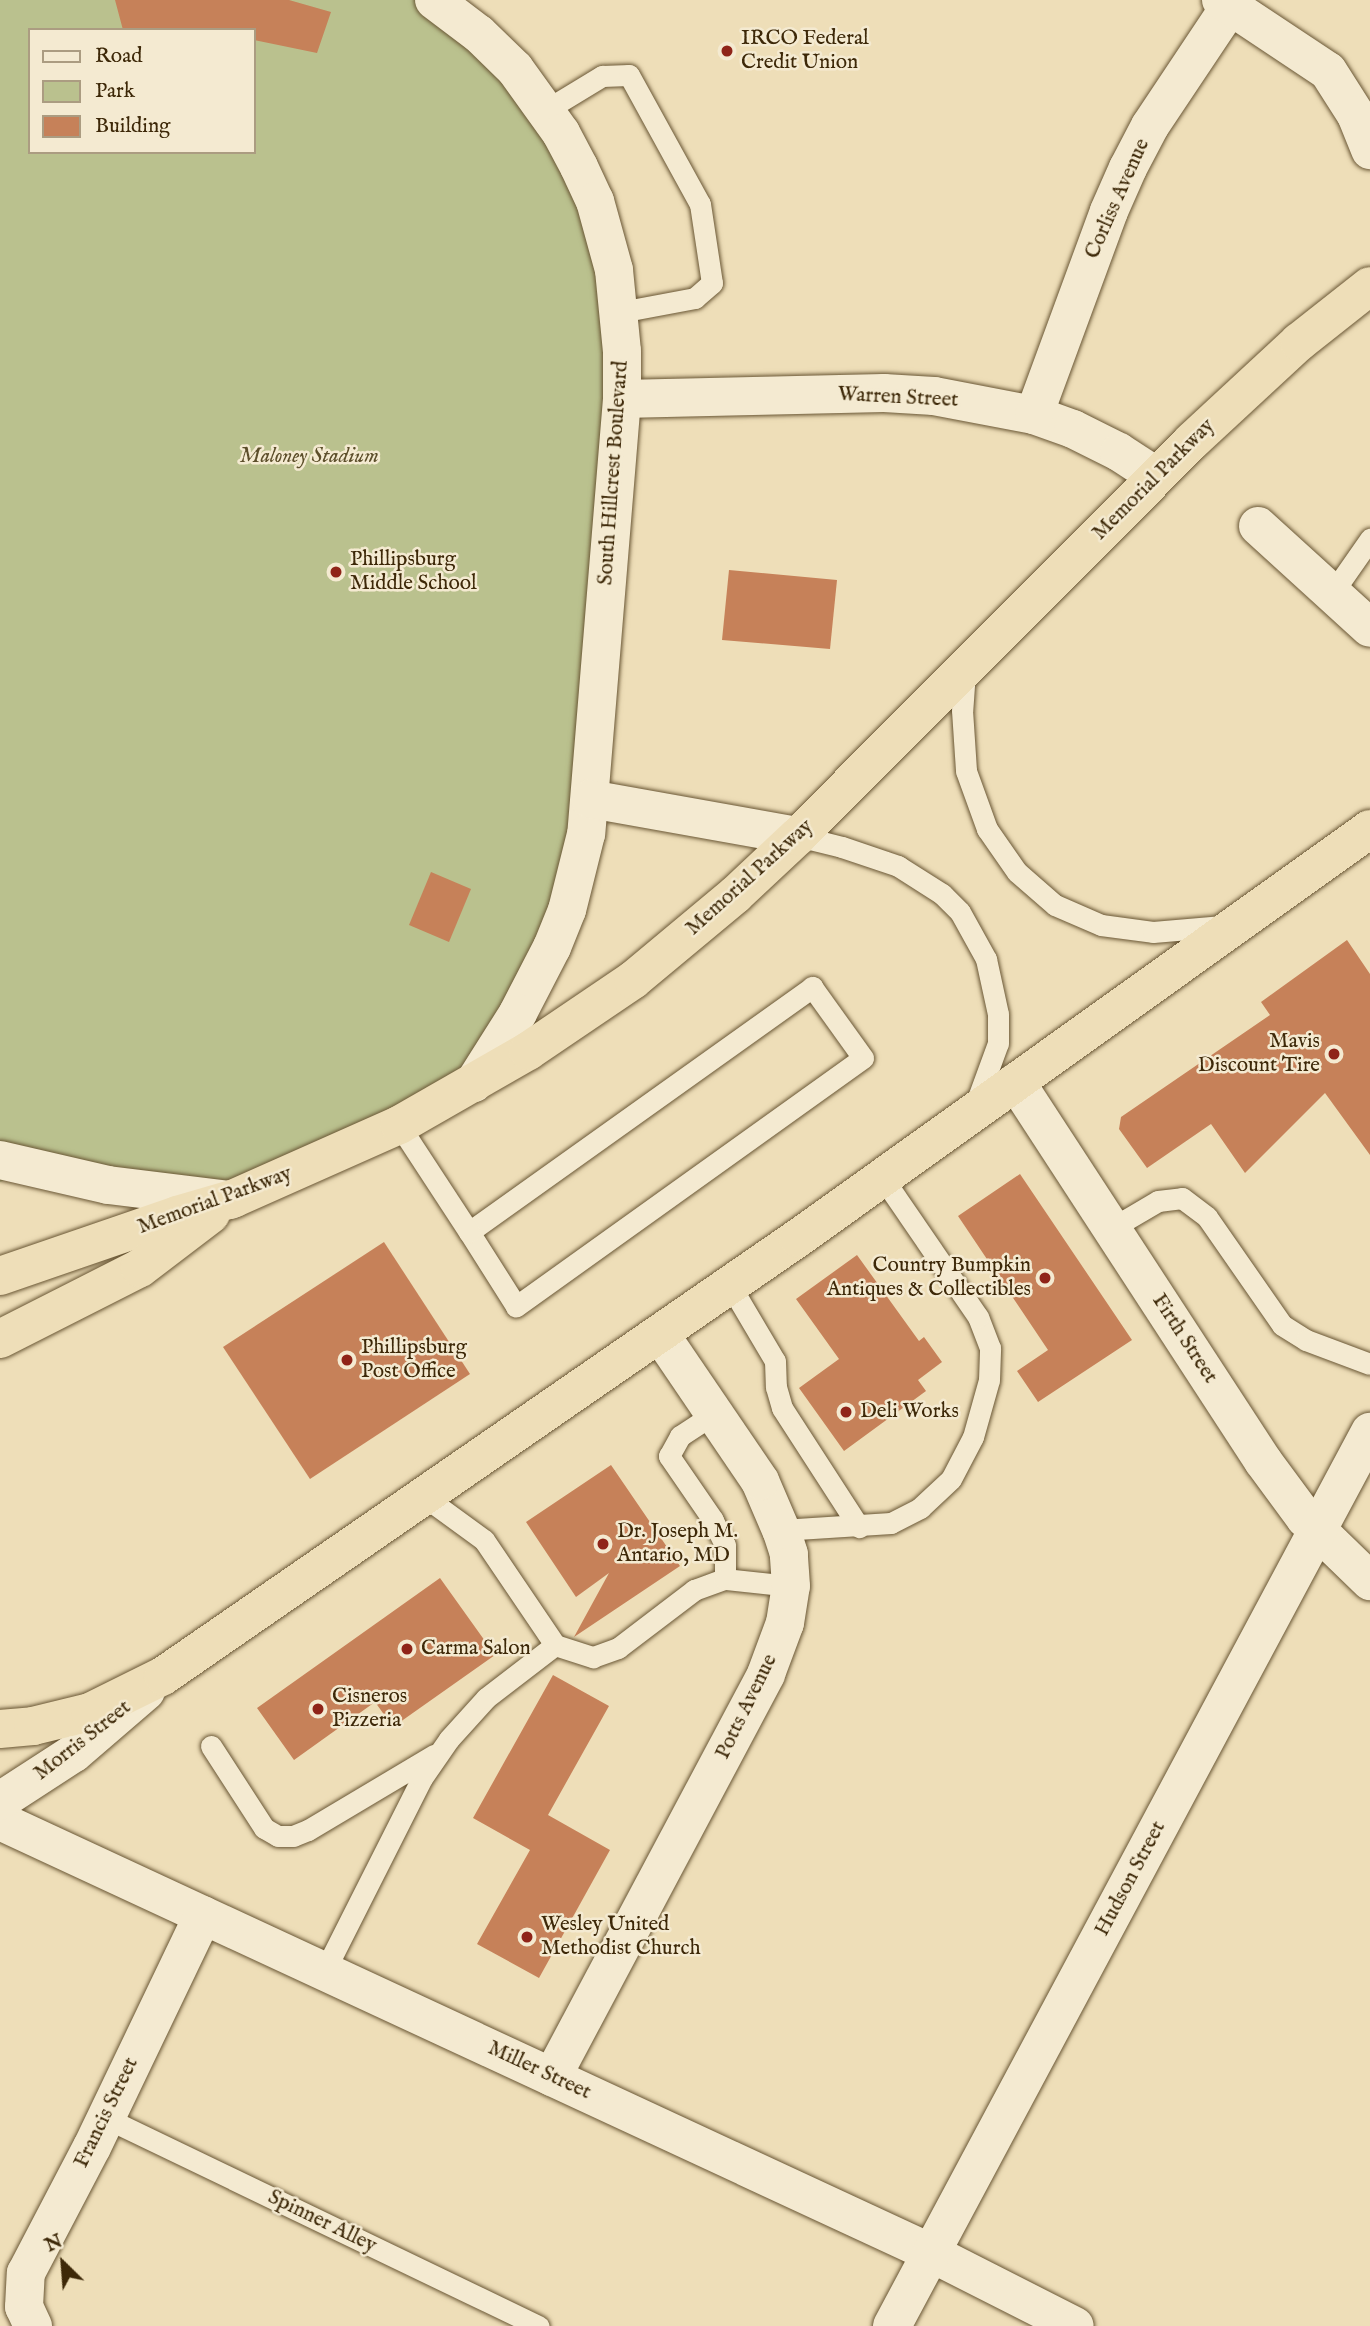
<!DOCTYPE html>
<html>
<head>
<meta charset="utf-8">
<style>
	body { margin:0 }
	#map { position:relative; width:1370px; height:2326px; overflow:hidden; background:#eedeb8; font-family:"IM FELL English",serif }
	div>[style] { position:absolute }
	.green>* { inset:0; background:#bac18e }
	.building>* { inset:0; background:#c68159 }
	.roads { filter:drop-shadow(0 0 2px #695634) drop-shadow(0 0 2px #695634) }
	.service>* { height:21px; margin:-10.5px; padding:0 10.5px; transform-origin:10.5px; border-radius:10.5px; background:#f4ead1 }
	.minor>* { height:38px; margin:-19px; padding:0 19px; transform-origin:19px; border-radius:19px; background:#f4ead1 }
	.tertiary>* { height:38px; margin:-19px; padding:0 19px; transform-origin:19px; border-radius:19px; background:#f4ead1 }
	.secondary>* { height:38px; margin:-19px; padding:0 19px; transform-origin:19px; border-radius:19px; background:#f4ead1 }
	.trunk>* { height:38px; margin:-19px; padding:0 19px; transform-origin:19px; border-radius:19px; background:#eedeb8 }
	.dots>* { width:19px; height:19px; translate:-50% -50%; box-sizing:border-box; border:4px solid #f4ead1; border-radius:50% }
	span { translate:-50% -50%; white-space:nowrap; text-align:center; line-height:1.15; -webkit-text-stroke:5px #f4ead1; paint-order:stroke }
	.poi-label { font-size:21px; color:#3d2808 }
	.left { translate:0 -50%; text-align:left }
	.right { translate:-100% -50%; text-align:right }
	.street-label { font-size:21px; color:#3d2808 }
	.park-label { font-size:21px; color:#5c4e2a; font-style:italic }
	.legend { position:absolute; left:28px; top:28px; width:228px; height:126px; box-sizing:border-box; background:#f4ead1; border:2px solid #ab9c81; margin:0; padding:9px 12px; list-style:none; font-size:21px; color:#3d2808 }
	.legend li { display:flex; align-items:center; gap:14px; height:35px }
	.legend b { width:35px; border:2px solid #ab9c81 }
	.north { position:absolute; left:28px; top:2228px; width:70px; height:70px; -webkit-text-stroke:5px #f4ead1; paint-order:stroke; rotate:335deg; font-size:19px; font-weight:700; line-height:28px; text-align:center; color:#3d2808 }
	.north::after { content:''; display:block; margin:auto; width:24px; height:32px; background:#3d2808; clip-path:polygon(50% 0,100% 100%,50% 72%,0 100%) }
</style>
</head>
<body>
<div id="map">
	<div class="green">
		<i style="clip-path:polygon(evenodd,0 0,434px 0,515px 69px,614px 270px,586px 834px,474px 1083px,235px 1198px,35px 1170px,0 1182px,0 0,30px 30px,254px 30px,254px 152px,30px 152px,30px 30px)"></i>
	</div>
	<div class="building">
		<i style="clip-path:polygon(115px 0,289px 0,331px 12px,317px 53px,254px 40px,254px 30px,123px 30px)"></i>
		<i style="clip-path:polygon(729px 570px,837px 580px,830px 649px,722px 640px)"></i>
		<i style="clip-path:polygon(431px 872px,471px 889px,449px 942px,409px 925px)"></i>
		<i style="clip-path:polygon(1347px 940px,1370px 974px,1370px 1155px,1325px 1093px,1245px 1173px,1211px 1124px,1147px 1168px,1119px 1129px,1121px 1117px,1270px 1015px,1261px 1002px)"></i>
		<i style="clip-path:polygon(1020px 1174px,1132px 1340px,1038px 1402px,1017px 1371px,1048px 1350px,958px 1216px)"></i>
		<i style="clip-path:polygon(384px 1242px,470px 1374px,310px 1479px,223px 1347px)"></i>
		<i style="clip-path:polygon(857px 1255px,919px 1341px,924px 1337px,942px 1362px,918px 1380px,926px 1391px,844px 1451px,799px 1388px,839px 1359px,796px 1299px)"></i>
		<i style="clip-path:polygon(611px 1465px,680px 1566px,574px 1637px,609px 1573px,576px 1597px,526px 1522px)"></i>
		<i style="clip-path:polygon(440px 1578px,495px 1655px,393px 1727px,375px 1702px,294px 1760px,257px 1708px)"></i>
		<i style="clip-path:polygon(553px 1675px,609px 1706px,548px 1815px,610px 1850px,539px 1978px,477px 1944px,530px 1850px,473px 1818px)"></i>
	</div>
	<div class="roads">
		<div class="service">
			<i style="left:546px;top:110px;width:66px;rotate:-31.3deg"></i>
			<i style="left:602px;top:76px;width:27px;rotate:-2deg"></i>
			<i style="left:629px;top:75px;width:147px;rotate:61.2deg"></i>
			<i style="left:700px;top:204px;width:80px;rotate:81.4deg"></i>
			<i style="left:712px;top:283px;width:23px;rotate:139deg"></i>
			<i style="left:695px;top:298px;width:76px;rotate:169.4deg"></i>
			<i style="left:1333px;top:592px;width:65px;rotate:-55.1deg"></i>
			<i style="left:965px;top:671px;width:39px;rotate:94deg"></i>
			<i style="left:962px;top:710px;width:61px;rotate:86.2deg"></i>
			<i style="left:966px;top:771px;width:62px;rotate:70.1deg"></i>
			<i style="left:987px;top:829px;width:52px;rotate:55.1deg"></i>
			<i style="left:1017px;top:872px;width:50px;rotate:41deg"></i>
			<i style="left:1055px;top:905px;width:50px;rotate:23.5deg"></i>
			<i style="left:1101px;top:925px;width:52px;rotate:7.7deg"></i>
			<i style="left:1153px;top:932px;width:70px;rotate:-4.9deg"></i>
			<i style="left:798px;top:836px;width:45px;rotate:14deg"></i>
			<i style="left:842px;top:847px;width:59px;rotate:18.7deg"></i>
			<i style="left:898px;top:866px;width:52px;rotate:32.5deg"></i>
			<i style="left:942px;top:894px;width:25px;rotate:45deg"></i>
			<i style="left:960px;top:912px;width:54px;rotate:61deg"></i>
			<i style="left:986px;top:959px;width:56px;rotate:77.7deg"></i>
			<i style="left:998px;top:1014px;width:29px;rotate:90deg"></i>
			<i style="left:998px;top:1043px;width:64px;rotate:110.1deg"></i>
			<i style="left:812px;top:987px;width:87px;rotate:54.3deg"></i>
			<i style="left:863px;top:1058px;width:427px;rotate:144.4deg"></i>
			<i style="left:516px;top:1306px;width:88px;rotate:-122.4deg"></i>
			<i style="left:469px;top:1232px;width:422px;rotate:-35.5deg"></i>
			<i style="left:399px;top:1125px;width:128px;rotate:56.8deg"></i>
			<i style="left:1112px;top:1228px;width:53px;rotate:-30.4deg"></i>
			<i style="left:1158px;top:1201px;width:24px;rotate:-7deg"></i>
			<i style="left:1182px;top:1198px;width:31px;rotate:37deg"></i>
			<i style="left:1207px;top:1217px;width:131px;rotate:55.2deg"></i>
			<i style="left:1282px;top:1325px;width:28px;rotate:32deg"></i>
			<i style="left:1306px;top:1340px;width:68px;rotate:20.6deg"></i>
			<i style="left:730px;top:1285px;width:88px;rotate:59.4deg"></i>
			<i style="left:775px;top:1361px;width:26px;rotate:88deg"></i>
			<i style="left:776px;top:1387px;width:22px;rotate:74deg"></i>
			<i style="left:782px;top:1408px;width:142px;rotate:57.1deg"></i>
			<i style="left:425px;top:1497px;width:73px;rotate:36.1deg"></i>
			<i style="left:484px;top:1540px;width:127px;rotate:55.9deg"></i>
			<i style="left:555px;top:1645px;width:40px;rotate:18deg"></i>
			<i style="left:593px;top:1657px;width:27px;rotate:-20deg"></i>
			<i style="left:618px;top:1648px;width:96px;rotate:-37.3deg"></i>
			<i style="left:694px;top:1590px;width:33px;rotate:-20deg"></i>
			<i style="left:725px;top:1579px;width:34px;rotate:-90deg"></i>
			<i style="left:725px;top:1545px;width:28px;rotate:-116deg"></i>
			<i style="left:713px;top:1520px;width:78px;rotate:-124.5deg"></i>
			<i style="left:669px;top:1456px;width:23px;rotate:-61deg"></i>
			<i style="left:680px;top:1436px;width:42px;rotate:-33.3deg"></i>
			<i style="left:781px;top:1530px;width:110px;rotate:-3.6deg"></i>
			<i style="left:891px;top:1523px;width:33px;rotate:-27deg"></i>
			<i style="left:920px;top:1508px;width:42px;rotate:-43.1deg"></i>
			<i style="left:951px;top:1479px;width:47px;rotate:-62.4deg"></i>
			<i style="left:973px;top:1437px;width:59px;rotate:-74.3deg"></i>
			<i style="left:989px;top:1380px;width:32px;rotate:-88deg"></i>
			<i style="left:990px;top:1348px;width:33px;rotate:-111deg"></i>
			<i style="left:978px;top:1317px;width:170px;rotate:-124.4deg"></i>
			<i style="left:725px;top:1579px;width:66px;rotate:6.1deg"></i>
			<i style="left:211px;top:1746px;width:98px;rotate:57.1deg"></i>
			<i style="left:264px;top:1828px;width:16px;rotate:30deg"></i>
			<i style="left:278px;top:1836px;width:15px"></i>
			<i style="left:293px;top:1836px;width:16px;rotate:-22deg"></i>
			<i style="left:308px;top:1830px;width:147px;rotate:-30.8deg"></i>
			<i style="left:324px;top:1972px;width:217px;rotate:-63.2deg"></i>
			<i style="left:422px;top:1778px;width:47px;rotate:-55.3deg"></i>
			<i style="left:449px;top:1739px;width:55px;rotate:-47.9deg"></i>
			<i style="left:486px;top:1698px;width:87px;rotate:-37.5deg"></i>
			<i style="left:106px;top:2118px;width:480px;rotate:25.7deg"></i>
		</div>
		<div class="minor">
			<i style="left:434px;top:0;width:56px;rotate:37.1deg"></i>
			<i style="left:479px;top:34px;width:50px;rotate:44.2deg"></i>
			<i style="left:515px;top:69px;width:79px;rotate:54.3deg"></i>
			<i style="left:561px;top:133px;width:38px;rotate:62deg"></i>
			<i style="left:579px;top:167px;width:38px;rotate:65deg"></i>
			<i style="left:595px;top:201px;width:72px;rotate:74.6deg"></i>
			<i style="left:614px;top:270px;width:81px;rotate:84.4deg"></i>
			<i style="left:622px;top:351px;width:48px;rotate:90deg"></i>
			<i style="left:622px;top:399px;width:436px;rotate:94.7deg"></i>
			<i style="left:586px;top:834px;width:78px;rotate:104deg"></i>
			<i style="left:567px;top:910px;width:40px;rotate:112deg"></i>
			<i style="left:552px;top:947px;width:74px;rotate:117.3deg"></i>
			<i style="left:518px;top:1013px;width:83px;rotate:122.2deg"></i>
			<i style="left:622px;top:399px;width:262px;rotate:-1.3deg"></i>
			<i style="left:884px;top:393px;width:50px;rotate:3.4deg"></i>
			<i style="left:934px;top:396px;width:102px;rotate:10.8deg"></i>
			<i style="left:1034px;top:415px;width:41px;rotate:19.7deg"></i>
			<i style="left:1073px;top:429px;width:51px;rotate:26.6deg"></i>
			<i style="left:1119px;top:452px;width:44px;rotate:33deg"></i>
			<i style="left:1034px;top:415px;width:217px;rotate:-69.8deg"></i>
			<i style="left:1109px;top:211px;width:47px;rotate:-66.2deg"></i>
			<i style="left:1128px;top:168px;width:47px;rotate:-62.4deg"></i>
			<i style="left:1150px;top:126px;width:151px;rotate:-56.3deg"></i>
			<i style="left:1258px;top:526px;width:151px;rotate:42.3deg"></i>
			<i style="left:590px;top:799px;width:211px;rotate:10.1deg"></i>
			<i style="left:1016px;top:1082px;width:452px;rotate:56.9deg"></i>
			<i style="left:1263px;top:1461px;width:71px;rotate:53.6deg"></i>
			<i style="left:1305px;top:1518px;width:91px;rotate:44.1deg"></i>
			<i style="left:0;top:1160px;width:111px;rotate:13deg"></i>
			<i style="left:108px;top:1185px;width:123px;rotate:7deg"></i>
			<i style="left:0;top:1821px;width:1026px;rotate:24.89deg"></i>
			<i style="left:931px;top:2253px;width:161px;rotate:26.9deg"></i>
			<i style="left:552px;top:2077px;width:456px;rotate:-62deg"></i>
			<i style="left:766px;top:1674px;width:54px;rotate:-69.6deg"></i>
			<i style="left:785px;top:1623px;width:37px;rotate:-81deg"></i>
			<i style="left:791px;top:1586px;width:32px;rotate:-94deg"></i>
			<i style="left:789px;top:1554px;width:25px;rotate:-108deg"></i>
			<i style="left:781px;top:1530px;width:53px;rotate:-113.2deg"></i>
			<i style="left:760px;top:1481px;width:178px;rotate:-124.2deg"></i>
			<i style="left:33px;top:2326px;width:21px;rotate:-115deg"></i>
			<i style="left:24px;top:2307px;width:34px;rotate:-87deg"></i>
			<i style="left:26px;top:2273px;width:142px;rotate:-62.4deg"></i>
			<i style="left:92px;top:2147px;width:257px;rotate:-64.4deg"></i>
		</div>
		<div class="tertiary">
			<i style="left:0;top:1801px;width:88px;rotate:-33deg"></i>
			<i style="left:74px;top:1753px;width:95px;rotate:-40.7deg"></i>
			<i style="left:892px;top:2326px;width:1014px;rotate:-61.87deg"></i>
		</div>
		<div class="secondary">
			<i style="left:1221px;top:0;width:128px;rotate:33.6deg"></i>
			<i style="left:1328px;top:71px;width:52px;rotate:57.5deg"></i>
			<i style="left:1356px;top:115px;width:38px;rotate:68deg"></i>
		</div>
		<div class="trunk">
			<i style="left:0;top:1276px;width:187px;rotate:-19deg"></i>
			<i style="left:177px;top:1215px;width:60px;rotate:-16.3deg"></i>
			<i style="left:235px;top:1198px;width:180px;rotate:-24deg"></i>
			<i style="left:399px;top:1125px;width:149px;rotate:-29.8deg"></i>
			<i style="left:528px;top:1051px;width:127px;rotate:-34.1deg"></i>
			<i style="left:633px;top:980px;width:133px;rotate:-39.8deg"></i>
			<i style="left:735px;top:895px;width:86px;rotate:-43.1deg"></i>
			<i style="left:798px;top:836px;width:558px;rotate:-45.07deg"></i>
			<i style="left:1192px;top:441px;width:146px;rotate:-42.8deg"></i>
			<i style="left:1299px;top:342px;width:90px;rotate:-38.3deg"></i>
			<i style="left:0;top:1339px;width:157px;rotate:-26.9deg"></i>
			<i style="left:140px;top:1268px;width:89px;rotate:-37.3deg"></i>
			<i style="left:0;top:1729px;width:33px;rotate:-5deg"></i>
			<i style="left:33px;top:1726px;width:59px;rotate:-13.8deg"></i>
			<i style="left:90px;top:1712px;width:81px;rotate:-26.3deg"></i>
			<i style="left:163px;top:1676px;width:771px;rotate:-34.6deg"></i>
			<i style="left:798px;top:1238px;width:703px;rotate:-35.57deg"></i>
		</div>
	</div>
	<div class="dots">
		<i style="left:727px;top:51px;background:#8f2418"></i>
		<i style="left:336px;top:572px;background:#8f2418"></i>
		<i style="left:1334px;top:1054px;background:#8f2418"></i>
		<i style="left:1045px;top:1278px;background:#8f2418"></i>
		<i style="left:347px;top:1360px;background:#8f2418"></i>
		<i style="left:846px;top:1412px;background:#8f2418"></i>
		<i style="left:603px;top:1544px;background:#8f2418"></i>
		<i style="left:407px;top:1649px;background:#8f2418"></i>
		<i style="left:318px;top:1709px;background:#8f2418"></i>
		<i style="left:527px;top:1937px;background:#8f2418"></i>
	</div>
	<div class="poi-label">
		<span class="left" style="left:741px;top:51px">IRCO Federal<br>Credit Union</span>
		<span class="left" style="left:350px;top:572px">Phillipsburg<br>Middle School</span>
		<span class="right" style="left:1320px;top:1054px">Mavis<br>Discount Tire</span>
		<span class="right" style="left:1031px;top:1278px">Country Bumpkin<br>Antiques &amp; Collectibles</span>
		<span class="left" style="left:361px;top:1360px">Phillipsburg<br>Post Office</span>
		<span class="left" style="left:860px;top:1412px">Deli Works</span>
		<span class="left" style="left:617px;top:1544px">Dr. Joseph M.<br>Antario, MD</span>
		<span class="left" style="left:421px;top:1649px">Carma Salon</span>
		<span class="left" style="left:332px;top:1709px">Cisneros<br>Pizzeria</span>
		<span class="left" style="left:541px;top:1937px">Wesley United<br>Methodist Church</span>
	</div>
	<div class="street-label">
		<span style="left:1118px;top:199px;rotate:-66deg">Corliss Avenue</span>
		<span style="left:898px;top:398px;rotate:3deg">Warren Street</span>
		<span style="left:614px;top:473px;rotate:-86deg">South Hillcrest Boulevard</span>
		<span style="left:1154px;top:480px;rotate:-45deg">Memorial Parkway</span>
		<span style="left:750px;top:878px;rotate:-42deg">Memorial Parkway</span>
		<span style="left:215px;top:1201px;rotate:-20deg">Memorial Parkway</span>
		<span style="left:1184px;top:1339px;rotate:57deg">Firth Street</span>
		<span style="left:747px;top:1707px;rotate:-64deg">Potts Avenue</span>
		<span style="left:83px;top:1741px;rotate:-38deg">Morris Street</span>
		<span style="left:1131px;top:1879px;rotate:-62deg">Hudson Street</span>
		<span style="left:539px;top:2071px;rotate:25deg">Miller Street</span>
		<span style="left:107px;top:2113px;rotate:-64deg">Francis Street</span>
		<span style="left:322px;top:2222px;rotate:26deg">Spinner Alley</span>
	</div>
	<div class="park-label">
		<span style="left:309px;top:457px">Maloney Stadium</span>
	</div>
	<ul class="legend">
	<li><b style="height:9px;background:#f4ead1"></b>Road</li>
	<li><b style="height:19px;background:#bac18e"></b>Park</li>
	<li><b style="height:19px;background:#c68159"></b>Building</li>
	</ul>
	<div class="north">N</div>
</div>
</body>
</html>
